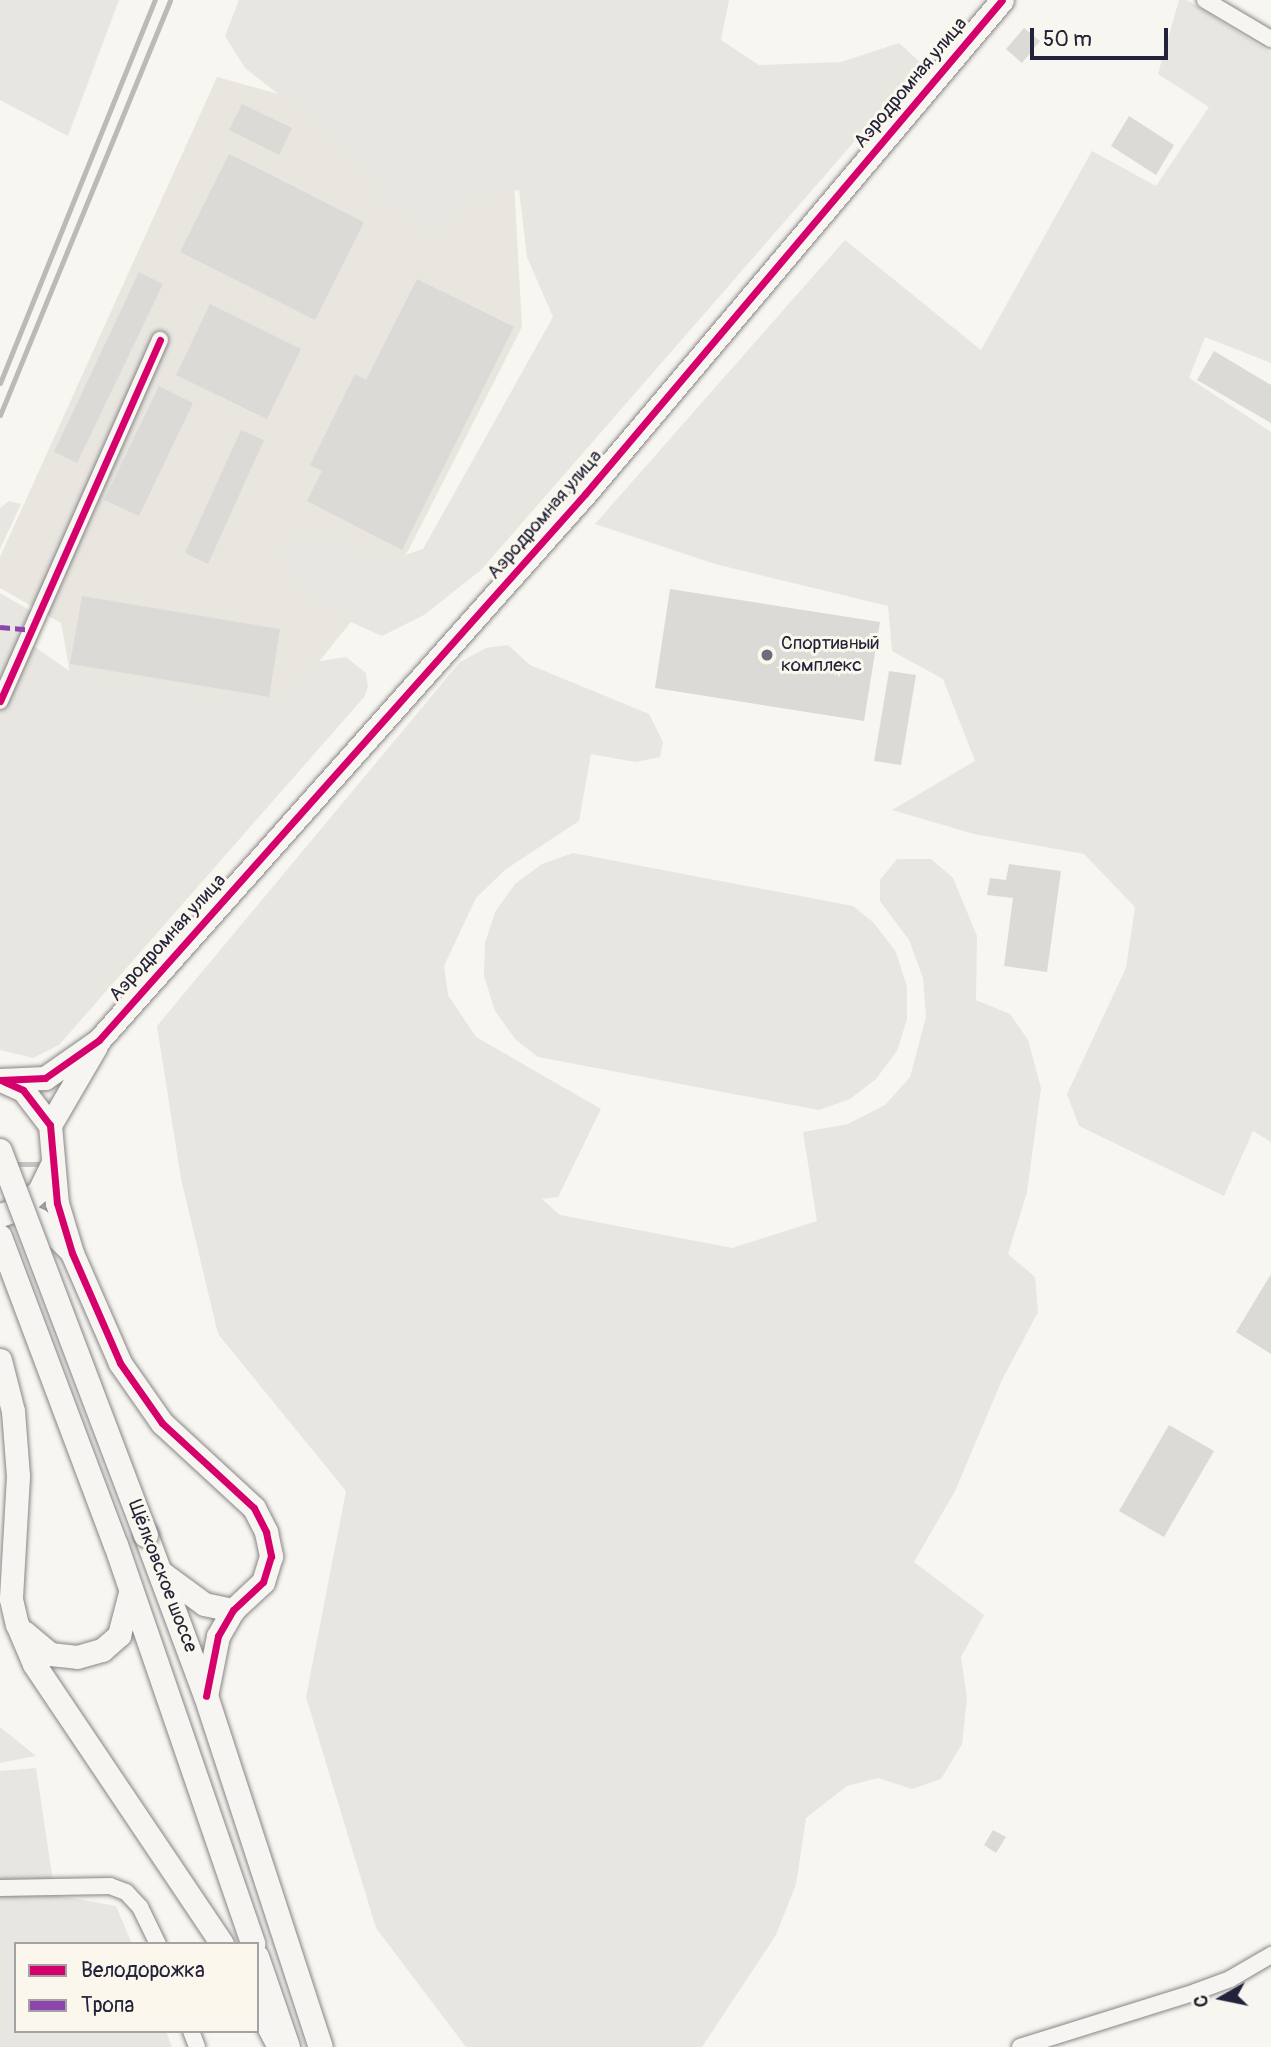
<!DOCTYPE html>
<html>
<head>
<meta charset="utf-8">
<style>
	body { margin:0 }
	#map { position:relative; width:1271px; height:2047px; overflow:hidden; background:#f8f6f0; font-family:Pangolin,sans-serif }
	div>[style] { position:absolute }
	.built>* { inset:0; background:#e9e6e0 }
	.green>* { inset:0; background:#e8e6e0 }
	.stream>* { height:5px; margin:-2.5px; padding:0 2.5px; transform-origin:2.5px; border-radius:2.5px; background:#c6c4c3 }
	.building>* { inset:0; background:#dbdad7 }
	.roads { filter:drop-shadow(0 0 2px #878688) drop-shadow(0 0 2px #878688) }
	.street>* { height:16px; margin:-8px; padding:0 8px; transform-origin:8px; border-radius:8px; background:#f6f5f1 }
	.secondary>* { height:23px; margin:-11.5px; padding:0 11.5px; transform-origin:11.5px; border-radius:11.5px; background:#f6f5f1 }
	.primary>* { height:24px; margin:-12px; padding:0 12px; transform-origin:12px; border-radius:12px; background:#f6f5f1 }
	.rail>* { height:5px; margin:-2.5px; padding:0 2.5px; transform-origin:2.5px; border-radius:2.5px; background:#bcbab9 }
	.bridges { filter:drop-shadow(0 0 2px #878688) drop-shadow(0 0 2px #878688) }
	.primary-bridge>* { height:24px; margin:-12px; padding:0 12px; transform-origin:12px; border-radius:12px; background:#f6f5f1 }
	.quiet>* { height:5px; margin-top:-2.5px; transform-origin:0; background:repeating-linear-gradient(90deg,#8e44ad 0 10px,transparent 0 15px) }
	.cycleway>* { height:7px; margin:-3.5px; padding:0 3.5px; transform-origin:3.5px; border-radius:3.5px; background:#d6006c }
	.dots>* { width:19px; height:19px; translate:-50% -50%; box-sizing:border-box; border:4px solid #fbf7ec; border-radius:50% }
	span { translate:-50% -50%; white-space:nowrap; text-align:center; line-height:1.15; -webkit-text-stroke:6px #fbf7ec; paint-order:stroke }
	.street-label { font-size:19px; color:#22223b }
	.poi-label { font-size:19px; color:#22223b }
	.left { translate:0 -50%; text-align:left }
	.legend { position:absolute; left:14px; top:1942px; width:245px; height:91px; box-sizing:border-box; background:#fbf7ec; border:2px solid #a4a2a5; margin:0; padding:9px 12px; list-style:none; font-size:21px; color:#22223b }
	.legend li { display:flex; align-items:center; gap:14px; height:35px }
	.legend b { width:35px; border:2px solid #a4a2a5 }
	.north { position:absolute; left:1187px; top:1963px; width:70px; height:70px; -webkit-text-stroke:5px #fbf7ec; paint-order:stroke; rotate:261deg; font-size:19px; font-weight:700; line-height:28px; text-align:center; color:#22223b }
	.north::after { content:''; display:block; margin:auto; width:24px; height:32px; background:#22223b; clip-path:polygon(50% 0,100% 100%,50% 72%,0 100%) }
	.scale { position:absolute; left:1030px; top:28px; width:138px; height:32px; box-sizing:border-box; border:4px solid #22223b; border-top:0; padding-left:9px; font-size:21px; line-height:24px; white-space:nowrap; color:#22223b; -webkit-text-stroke:5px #fbf7ec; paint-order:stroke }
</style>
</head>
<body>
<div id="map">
	<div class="built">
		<i style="clip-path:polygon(217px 77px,319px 105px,514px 181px,522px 327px,408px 551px,284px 705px,70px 673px,61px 623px,0 588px,0 557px)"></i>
	</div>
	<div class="green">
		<i style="clip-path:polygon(0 0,119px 0,68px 136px,0 100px)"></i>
		<i style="clip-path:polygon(239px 0,729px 0,721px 40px,759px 65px,841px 62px,899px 43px,922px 64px,481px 570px,424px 615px,382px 636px,338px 616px,291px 582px,282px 555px,317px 525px,390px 560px,423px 549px,553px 317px,527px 257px,519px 190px,481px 197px,439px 240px,389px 207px,323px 129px,245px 68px,225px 36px)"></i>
		<i style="clip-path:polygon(1179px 0,1187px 0,1271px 53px,1271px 363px,1205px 337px,1189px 378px,1271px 432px,1271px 1142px,1253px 1131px,1224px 1196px,1079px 1126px,1067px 1094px,1126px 968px,1135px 907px,1084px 854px,974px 834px,892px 810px,975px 761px,943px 679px,892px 651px,888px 606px,715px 564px,595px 524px,845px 240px,981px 350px,1092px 151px,1156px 186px,1209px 107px,1158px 74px)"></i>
		<i style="clip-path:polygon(9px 501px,21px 504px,0 549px,0 508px)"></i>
		<i style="clip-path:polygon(0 593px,41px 617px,29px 643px,68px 670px,281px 703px,315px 662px,346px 657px,366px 673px,368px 686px,365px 696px,59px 1045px,33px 1058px,0 1050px)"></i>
		<i style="clip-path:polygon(508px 645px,530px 665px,649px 714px,663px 742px,660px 757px,635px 762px,591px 754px,579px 821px,506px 869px,476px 898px,444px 966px,448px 995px,476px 1037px,601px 1109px,558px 1197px,542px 1199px,560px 1215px,732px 1248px,817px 1221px,803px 1132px,848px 1124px,885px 1105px,910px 1077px,926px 1017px,923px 978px,909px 940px,880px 901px,880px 880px,897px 859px,931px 859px,953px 878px,977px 936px,976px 1000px,1010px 1014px,1028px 1040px,1041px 1088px,1027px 1192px,1008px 1254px,1035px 1277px,1038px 1312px,1002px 1380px,955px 1491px,914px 1562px,984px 1615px,961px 1657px,967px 1698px,962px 1744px,941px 1779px,912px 1789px,878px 1778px,847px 1786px,806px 1818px,796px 1884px,776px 1935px,702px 2047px,466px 2047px,376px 1928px,306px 1697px,346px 1491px,218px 1334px,181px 1179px,157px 1026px,460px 662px,486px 648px)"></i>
		<i style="clip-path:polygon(573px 853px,853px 906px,874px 923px,896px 952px,907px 987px,907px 1019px,897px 1051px,876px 1079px,850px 1099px,819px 1110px,538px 1057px,516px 1040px,495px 1011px,484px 976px,485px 943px,495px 912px,515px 884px,542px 864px)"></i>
		<i style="clip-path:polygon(0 1727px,36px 1756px,0 1763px)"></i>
		<i style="clip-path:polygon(36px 1768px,55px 1895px,116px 1906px,132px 1944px,16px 1944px,16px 2031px,166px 2031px,172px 2047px,0 2047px,0 1771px)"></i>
	</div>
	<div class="stream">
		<i style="left:14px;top:1164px;width:27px"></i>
	</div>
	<div class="building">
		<i style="clip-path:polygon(1024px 28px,1040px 41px,1022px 63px,1006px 49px)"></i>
		<i style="clip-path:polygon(242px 104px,292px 128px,279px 155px,229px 130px)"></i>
		<i style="clip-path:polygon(1129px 116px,1174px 145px,1156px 175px,1111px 146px)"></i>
		<i style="clip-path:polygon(229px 154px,364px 222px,315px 320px,180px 252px)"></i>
		<i style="clip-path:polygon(139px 272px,163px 284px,77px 463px,54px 452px)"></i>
		<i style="clip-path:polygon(417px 279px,514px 327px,402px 550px,307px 501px,322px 471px,310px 465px,355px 374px,366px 380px)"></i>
		<i style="clip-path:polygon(210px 304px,301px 349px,267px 419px,176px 375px)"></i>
		<i style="clip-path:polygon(1214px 351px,1271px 385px,1271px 423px,1197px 380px)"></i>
		<i style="clip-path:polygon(159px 386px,193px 403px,139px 516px,104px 500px)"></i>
		<i style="clip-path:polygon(241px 430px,264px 440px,208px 564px,185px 553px)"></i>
		<i style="clip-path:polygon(670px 589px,880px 622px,864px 721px,655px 688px)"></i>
		<i style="clip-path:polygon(82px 596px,280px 629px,269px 697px,70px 664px)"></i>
		<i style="clip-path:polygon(889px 671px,916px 675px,901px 765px,874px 761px)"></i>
		<i style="clip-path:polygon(1009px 864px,1061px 871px,1047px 972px,1004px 966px,1013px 898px,987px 895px,990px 878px,1006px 880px)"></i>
		<i style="clip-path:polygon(1271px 1274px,1271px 1354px,1236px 1332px)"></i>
		<i style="clip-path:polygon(1169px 1425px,1214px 1451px,1164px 1537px,1119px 1511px)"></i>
		<i style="clip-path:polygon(993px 1830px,1006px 1837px,996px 1853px,984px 1845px)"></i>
	</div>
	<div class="roads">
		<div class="street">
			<i style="left:1205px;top:0;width:77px;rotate:30.6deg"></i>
			<i style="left:0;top:701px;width:395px;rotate:-66.1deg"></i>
			<i style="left:0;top:1888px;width:110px;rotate:-1deg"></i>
			<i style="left:110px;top:1886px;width:17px;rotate:21deg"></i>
			<i style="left:126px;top:1892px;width:21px;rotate:47deg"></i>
			<i style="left:140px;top:1907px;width:41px;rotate:64.1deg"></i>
			<i style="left:191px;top:2031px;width:17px;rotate:69deg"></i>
			<i style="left:1020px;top:2047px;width:183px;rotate:-17.4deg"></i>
			<i style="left:1195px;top:1992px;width:37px;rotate:-20deg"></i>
			<i style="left:1230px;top:1979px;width:48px;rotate:-30.3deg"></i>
		</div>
		<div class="secondary">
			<i style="left:0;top:1080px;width:45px;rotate:-2.5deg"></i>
			<i style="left:45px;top:1078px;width:66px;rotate:-35.1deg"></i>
			<i style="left:99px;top:1040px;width:731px;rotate:-48.33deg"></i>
			<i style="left:585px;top:494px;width:646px;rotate:-49.83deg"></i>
			<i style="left:3px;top:1081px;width:22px;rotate:24deg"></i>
			<i style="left:23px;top:1090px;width:44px;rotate:52.4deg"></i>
			<i style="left:50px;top:1125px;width:78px;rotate:84.9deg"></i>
			<i style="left:57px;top:1203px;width:52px;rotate:73.3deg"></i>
			<i style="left:72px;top:1253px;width:120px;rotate:66.4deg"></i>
			<i style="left:120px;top:1363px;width:73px;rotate:55deg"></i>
			<i style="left:162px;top:1423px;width:125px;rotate:42.7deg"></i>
			<i style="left:254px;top:1508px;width:27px;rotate:63deg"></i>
			<i style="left:266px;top:1532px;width:25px;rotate:78deg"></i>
			<i style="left:271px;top:1556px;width:27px;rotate:107deg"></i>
			<i style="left:263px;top:1582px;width:41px;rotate:137deg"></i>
			<i style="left:233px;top:1610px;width:30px;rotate:120deg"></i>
			<i style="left:218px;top:1636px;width:61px;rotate:101.3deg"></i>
			<i style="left:50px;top:1125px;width:91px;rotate:-59.8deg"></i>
			<i style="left:18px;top:1209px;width:24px;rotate:28deg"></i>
			<i style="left:39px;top:1220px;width:43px;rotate:44.1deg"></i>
			<i style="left:0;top:1215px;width:19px;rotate:-18deg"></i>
			<i style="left:18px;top:1209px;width:28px;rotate:-41deg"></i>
			<i style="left:39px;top:1191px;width:28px;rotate:-64deg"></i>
			<i style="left:0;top:1360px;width:53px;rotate:75.7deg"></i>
			<i style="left:13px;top:1411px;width:65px;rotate:85.6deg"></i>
			<i style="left:18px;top:1476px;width:123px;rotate:93.3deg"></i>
			<i style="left:11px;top:1599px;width:26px;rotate:77deg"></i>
			<i style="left:17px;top:1624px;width:43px;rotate:67deg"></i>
			<i style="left:34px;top:1664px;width:337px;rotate:56.1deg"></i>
			<i style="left:162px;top:1573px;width:52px;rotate:36.4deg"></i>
			<i style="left:204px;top:1604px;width:30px;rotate:12deg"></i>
			<i style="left:24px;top:1632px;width:34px;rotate:40deg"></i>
			<i style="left:50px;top:1654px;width:27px;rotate:6deg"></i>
			<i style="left:77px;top:1657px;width:26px;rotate:-16deg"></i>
			<i style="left:102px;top:1650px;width:23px;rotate:-41deg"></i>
			<i style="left:119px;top:1635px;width:48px;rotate:-75.4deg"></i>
			<i style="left:257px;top:2005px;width:47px;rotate:62.4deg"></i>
		</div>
		<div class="primary">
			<i style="left:0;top:1237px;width:329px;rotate:69.4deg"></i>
			<i style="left:116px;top:1545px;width:422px;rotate:71deg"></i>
			<i style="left:146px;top:1535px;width:172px;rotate:69.6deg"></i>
			<i style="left:206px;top:1696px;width:369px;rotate:71.9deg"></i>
			<i style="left:257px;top:1957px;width:95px;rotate:71deg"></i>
		</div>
	</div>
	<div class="rail">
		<i style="left:0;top:383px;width:413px;rotate:-68deg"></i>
		<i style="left:0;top:415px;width:448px;rotate:-67.7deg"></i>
	</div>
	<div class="bridges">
		<div class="primary-bridge">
			<i style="left:0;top:1151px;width:411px;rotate:69.2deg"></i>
		</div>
	</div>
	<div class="quiet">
		<i style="left:0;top:627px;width:32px;rotate:5deg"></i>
	</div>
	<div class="cycleway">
		<i style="left:0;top:701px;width:395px;rotate:-66.1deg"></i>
		<i style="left:0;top:1080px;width:45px;rotate:-2.5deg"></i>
		<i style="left:45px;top:1078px;width:66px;rotate:-35.1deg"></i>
		<i style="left:99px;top:1040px;width:731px;rotate:-48.33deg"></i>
		<i style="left:585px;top:494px;width:646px;rotate:-49.83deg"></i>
		<i style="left:3px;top:1081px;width:22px;rotate:24deg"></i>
		<i style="left:23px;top:1090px;width:44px;rotate:52.4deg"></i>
		<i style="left:50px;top:1125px;width:78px;rotate:84.9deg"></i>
		<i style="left:57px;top:1203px;width:52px;rotate:73.3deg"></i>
		<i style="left:72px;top:1253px;width:120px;rotate:66.4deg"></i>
		<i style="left:120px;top:1363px;width:73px;rotate:55deg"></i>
		<i style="left:162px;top:1423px;width:125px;rotate:42.7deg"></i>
		<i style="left:254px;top:1508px;width:27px;rotate:63deg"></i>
		<i style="left:266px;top:1532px;width:25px;rotate:78deg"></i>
		<i style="left:271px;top:1556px;width:27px;rotate:107deg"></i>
		<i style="left:263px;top:1582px;width:41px;rotate:137deg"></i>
		<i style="left:233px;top:1610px;width:30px;rotate:120deg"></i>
		<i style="left:218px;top:1636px;width:61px;rotate:101.3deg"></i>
	</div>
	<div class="dots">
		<i style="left:767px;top:655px;background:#6d6c7a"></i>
	</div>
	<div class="street-label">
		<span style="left:911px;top:83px;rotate:-50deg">Аэродромная улица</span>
		<span style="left:545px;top:515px;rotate:-49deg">Аэродромная улица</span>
		<span style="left:168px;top:938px;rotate:-48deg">Аэродромная улица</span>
		<span style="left:162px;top:1576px;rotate:69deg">Щёлковское шоссе</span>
	</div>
	<div class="poi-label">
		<span class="left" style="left:781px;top:655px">Спортивный<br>комплекс</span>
	</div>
	<ul class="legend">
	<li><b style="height:9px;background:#d6006c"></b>Велодорожка</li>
	<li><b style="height:9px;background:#8e44ad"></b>Тропа</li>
	</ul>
	<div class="north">С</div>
	<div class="scale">50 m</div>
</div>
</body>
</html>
